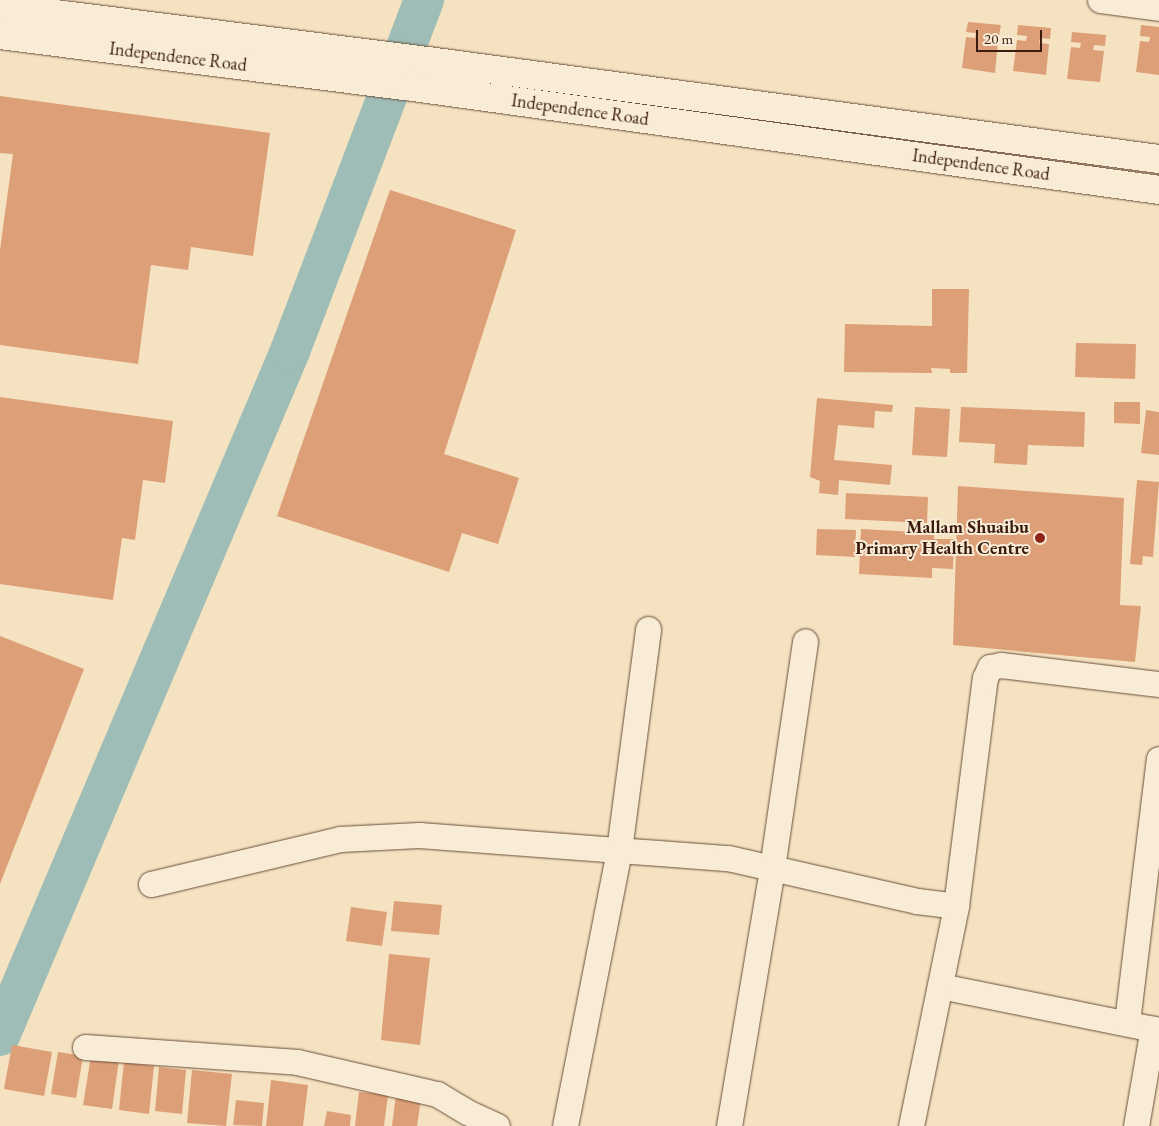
<!DOCTYPE html>
<html>
<head>
<meta charset="utf-8">
<style>
	body { margin:0 }
	#map { position:relative; width:1159px; height:1126px; overflow:hidden; background:#f5e2c0; font-family:"EB Garamond",serif }
	div>[style] { position:absolute }
	.river>* { height:40px; margin:-20px; padding:0 20px; transform-origin:20px; border-radius:20px; background:#9dbdb6 }
	.building>* { inset:0; background:#dd9f77 }
	.roads { filter:drop-shadow(0 0 1px #6a4e3a) drop-shadow(0 0 1px #6a4e3a) }
	.street>* { height:25px; margin:-12.5px; padding:0 12.5px; transform-origin:12.5px; border-radius:12.5px; background:#f8ecd6 }
	.secondary>* { height:28px; margin:-14px; padding:0 14px; transform-origin:14px; border-radius:14px; background:#f8ecd6 }
	.dots>* { width:14px; height:14px; translate:-50% -50%; box-sizing:border-box; border:2px solid #f8ecd6; border-radius:50% }
	span { translate:-50% -50%; white-space:nowrap; text-align:center; line-height:1.15; -webkit-text-stroke:4px #f8ecd6; paint-order:stroke }
	.street-label { font-size:18px; color:#3b1c0e }
	.poi-label { font-size:18px; color:#3b1c0e; font-weight:700 }
	.right { translate:-100% -50%; text-align:right }
	.scale { position:absolute; left:976px; top:30px; width:66px; height:22px; box-sizing:border-box; border:2px solid #3b1c0e; border-top:0; padding-left:6px; font-size:15px; line-height:18px; white-space:nowrap; color:#3b1c0e; -webkit-text-stroke:4px #f8ecd6; paint-order:stroke }
</style>
</head>
<body>
<div id="map">
	<div class="river">
		<i style="left:0;top:1036px;width:744px;rotate:-67.05deg"></i>
		<i style="left:290px;top:351px;width:376px;rotate:-69.1deg"></i>
	</div>
	<div class="building">
		<i style="clip-path:polygon(968px 22px,1001px 25px,999px 36px,989px 35px,988px 40px,998px 41px,995px 73px,962px 68px,966px 37px,975px 38px,976px 33px,966px 32px)"></i>
		<i style="clip-path:polygon(1018px 25px,1051px 28px,1050px 39px,1040px 38px,1039px 43px,1049px 44px,1046px 75px,1013px 71px,1017px 40px,1026px 41px,1027px 36px,1017px 35px)"></i>
		<i style="clip-path:polygon(1141px 25px,1159px 27px,1159px 75px,1136px 72px,1140px 41px,1149px 42px,1150px 37px,1140px 36px)"></i>
		<i style="clip-path:polygon(1072px 32px,1106px 35px,1105px 46px,1094px 45px,1093px 50px,1104px 51px,1100px 82px,1067px 79px,1071px 47px,1080px 48px,1081px 43px,1071px 42px)"></i>
		<i style="clip-path:polygon(0 96px,270px 133px,253px 256px,191px 247px,188px 270px,151px 265px,138px 364px,0 345px,0 250px,13px 154px,0 153px)"></i>
		<i style="clip-path:polygon(390px 190px,516px 230px,444px 454px,519px 478px,498px 544px,462px 533px,449px 572px,277px 516px)"></i>
		<i style="clip-path:polygon(932px 289px,969px 289px,967px 373px,950px 373px,950px 369px,931px 368px,932px 373px,844px 372px,845px 324px,932px 326px)"></i>
		<i style="clip-path:polygon(1076px 343px,1136px 344px,1135px 379px,1075px 377px)"></i>
		<i style="clip-path:polygon(0 397px,173px 421px,165px 483px,143px 480px,135px 540px,122px 538px,113px 600px,0 584px)"></i>
		<i style="clip-path:polygon(817px 398px,893px 405px,892px 412px,875px 411px,874px 428px,838px 425px,834px 460px,892px 465px,890px 485px,839px 480px,838px 495px,819px 493px,820px 481px,810px 477px)"></i>
		<i style="clip-path:polygon(1114px 402px,1140px 402px,1140px 424px,1114px 423px)"></i>
		<i style="clip-path:polygon(915px 407px,950px 409px,947px 457px,912px 455px)"></i>
		<i style="clip-path:polygon(961px 407px,1085px 412px,1084px 447px,1028px 445px,1027px 465px,994px 463px,995px 444px,959px 442px)"></i>
		<i style="clip-path:polygon(1146px 410px,1159px 412px,1159px 455px,1141px 453px)"></i>
		<i style="clip-path:polygon(1137px 480px,1159px 482px,1153px 557px,1143px 556px,1142px 565px,1130px 564px)"></i>
		<i style="clip-path:polygon(958px 486px,1124px 498px,1120px 605px,1141px 606px,1135px 662px,953px 645px)"></i>
		<i style="clip-path:polygon(846px 493px,928px 497px,927px 523px,845px 519px)"></i>
		<i style="clip-path:polygon(817px 529px,856px 530px,855px 557px,816px 555px)"></i>
		<i style="clip-path:polygon(861px 529px,934px 533px,934px 539px,954px 539px,953px 569px,932px 568px,932px 578px,859px 574px)"></i>
		<i style="clip-path:polygon(0 636px,84px 669px,0 884px)"></i>
		<i style="clip-path:polygon(394px 901px,442px 905px,439px 935px,391px 931px)"></i>
		<i style="clip-path:polygon(351px 907px,387px 912px,382px 946px,346px 941px)"></i>
		<i style="clip-path:polygon(389px 954px,430px 958px,420px 1045px,381px 1040px)"></i>
		<i style="clip-path:polygon(12px 1045px,52px 1052px,44px 1096px,4px 1089px)"></i>
		<i style="clip-path:polygon(58px 1052px,83px 1056px,76px 1098px,51px 1094px)"></i>
		<i style="clip-path:polygon(91px 1056px,119px 1060px,112px 1109px,83px 1105px)"></i>
		<i style="clip-path:polygon(124px 1062px,154px 1066px,149px 1114px,119px 1110px)"></i>
		<i style="clip-path:polygon(159px 1067px,186px 1070px,182px 1114px,155px 1111px)"></i>
		<i style="clip-path:polygon(192px 1070px,232px 1074px,226px 1126px,187px 1123px)"></i>
		<i style="clip-path:polygon(271px 1080px,308px 1085px,303px 1126px,266px 1126px)"></i>
		<i style="clip-path:polygon(359px 1092px,388px 1095px,384px 1126px,355px 1126px)"></i>
		<i style="clip-path:polygon(396px 1095px,421px 1099px,417px 1126px,392px 1126px)"></i>
		<i style="clip-path:polygon(236px 1100px,264px 1103px,262px 1126px,233px 1125px)"></i>
		<i style="clip-path:polygon(327px 1111px,351px 1115px,350px 1126px,324px 1126px)"></i>
	</div>
	<div class="roads">
		<div class="street">
			<i style="left:1100px;top:0;width:60px;rotate:7.7deg"></i>
			<i style="left:151px;top:884px;width:194px;rotate:-13.4deg"></i>
			<i style="left:340px;top:839px;width:79px;rotate:-2.9deg"></i>
			<i style="left:419px;top:835px;width:310px;rotate:4.3deg"></i>
			<i style="left:728px;top:858px;width:194px;rotate:12.8deg"></i>
			<i style="left:917px;top:901px;width:39px;rotate:7deg"></i>
			<i style="left:940px;top:986px;width:223px;rotate:11.4deg"></i>
			<i style="left:1127px;top:1022px;width:265px;rotate:-83.1deg"></i>
			<i style="left:85px;top:1047px;width:213px;rotate:4deg"></i>
			<i style="left:297px;top:1062px;width:144px;rotate:12.9deg"></i>
			<i style="left:437px;top:1094px;width:35px;rotate:31deg"></i>
			<i style="left:467px;top:1112px;width:33px;rotate:25deg"></i>
			<i style="left:565px;top:1126px;width:281px;rotate:-78.9deg"></i>
			<i style="left:619px;top:850px;width:223px;rotate:-82.5deg"></i>
			<i style="left:729px;top:1126px;width:262px;rotate:-80.5deg"></i>
			<i style="left:772px;top:868px;width:229px;rotate:-81.7deg"></i>
			<i style="left:911px;top:1126px;width:225px;rotate:-78.4deg"></i>
			<i style="left:956px;top:906px;width:230px;rotate:-82.8deg"></i>
			<i style="left:985px;top:678px;width:12px;rotate:-66deg"></i>
			<i style="left:990px;top:667px;width:11px;rotate:-10deg"></i>
			<i style="left:1001px;top:665px;width:159px;rotate:6.9deg"></i>
			<i style="left:1136px;top:1126px;width:99px;rotate:-80.2deg"></i>
		</div>
		<div class="secondary">
			<i style="left:0;top:7px;width:431px;rotate:7.2deg"></i>
			<i style="left:428px;top:61px;width:738px;rotate:7.64deg"></i>
			<i style="left:0;top:35px;width:409px;rotate:7.2deg"></i>
			<i style="left:406px;top:86px;width:760px;rotate:7.86deg"></i>
		</div>
	</div>
	<div class="dots">
		<i style="left:1040px;top:538px;background:#8f2418"></i>
	</div>
	<div class="street-label">
		<span style="left:178px;top:57px;rotate:7deg">Independence Road</span>
		<span style="left:580px;top:110px;rotate:8deg">Independence Road</span>
		<span style="left:981px;top:165px;rotate:8deg">Independence Road</span>
	</div>
	<div class="poi-label">
		<span class="right" style="left:1029px;top:538px">Mallam Shuaibu<br>Primary Health Centre</span>
	</div>
	<div class="scale">20 m</div>
</div>
</body>
</html>
